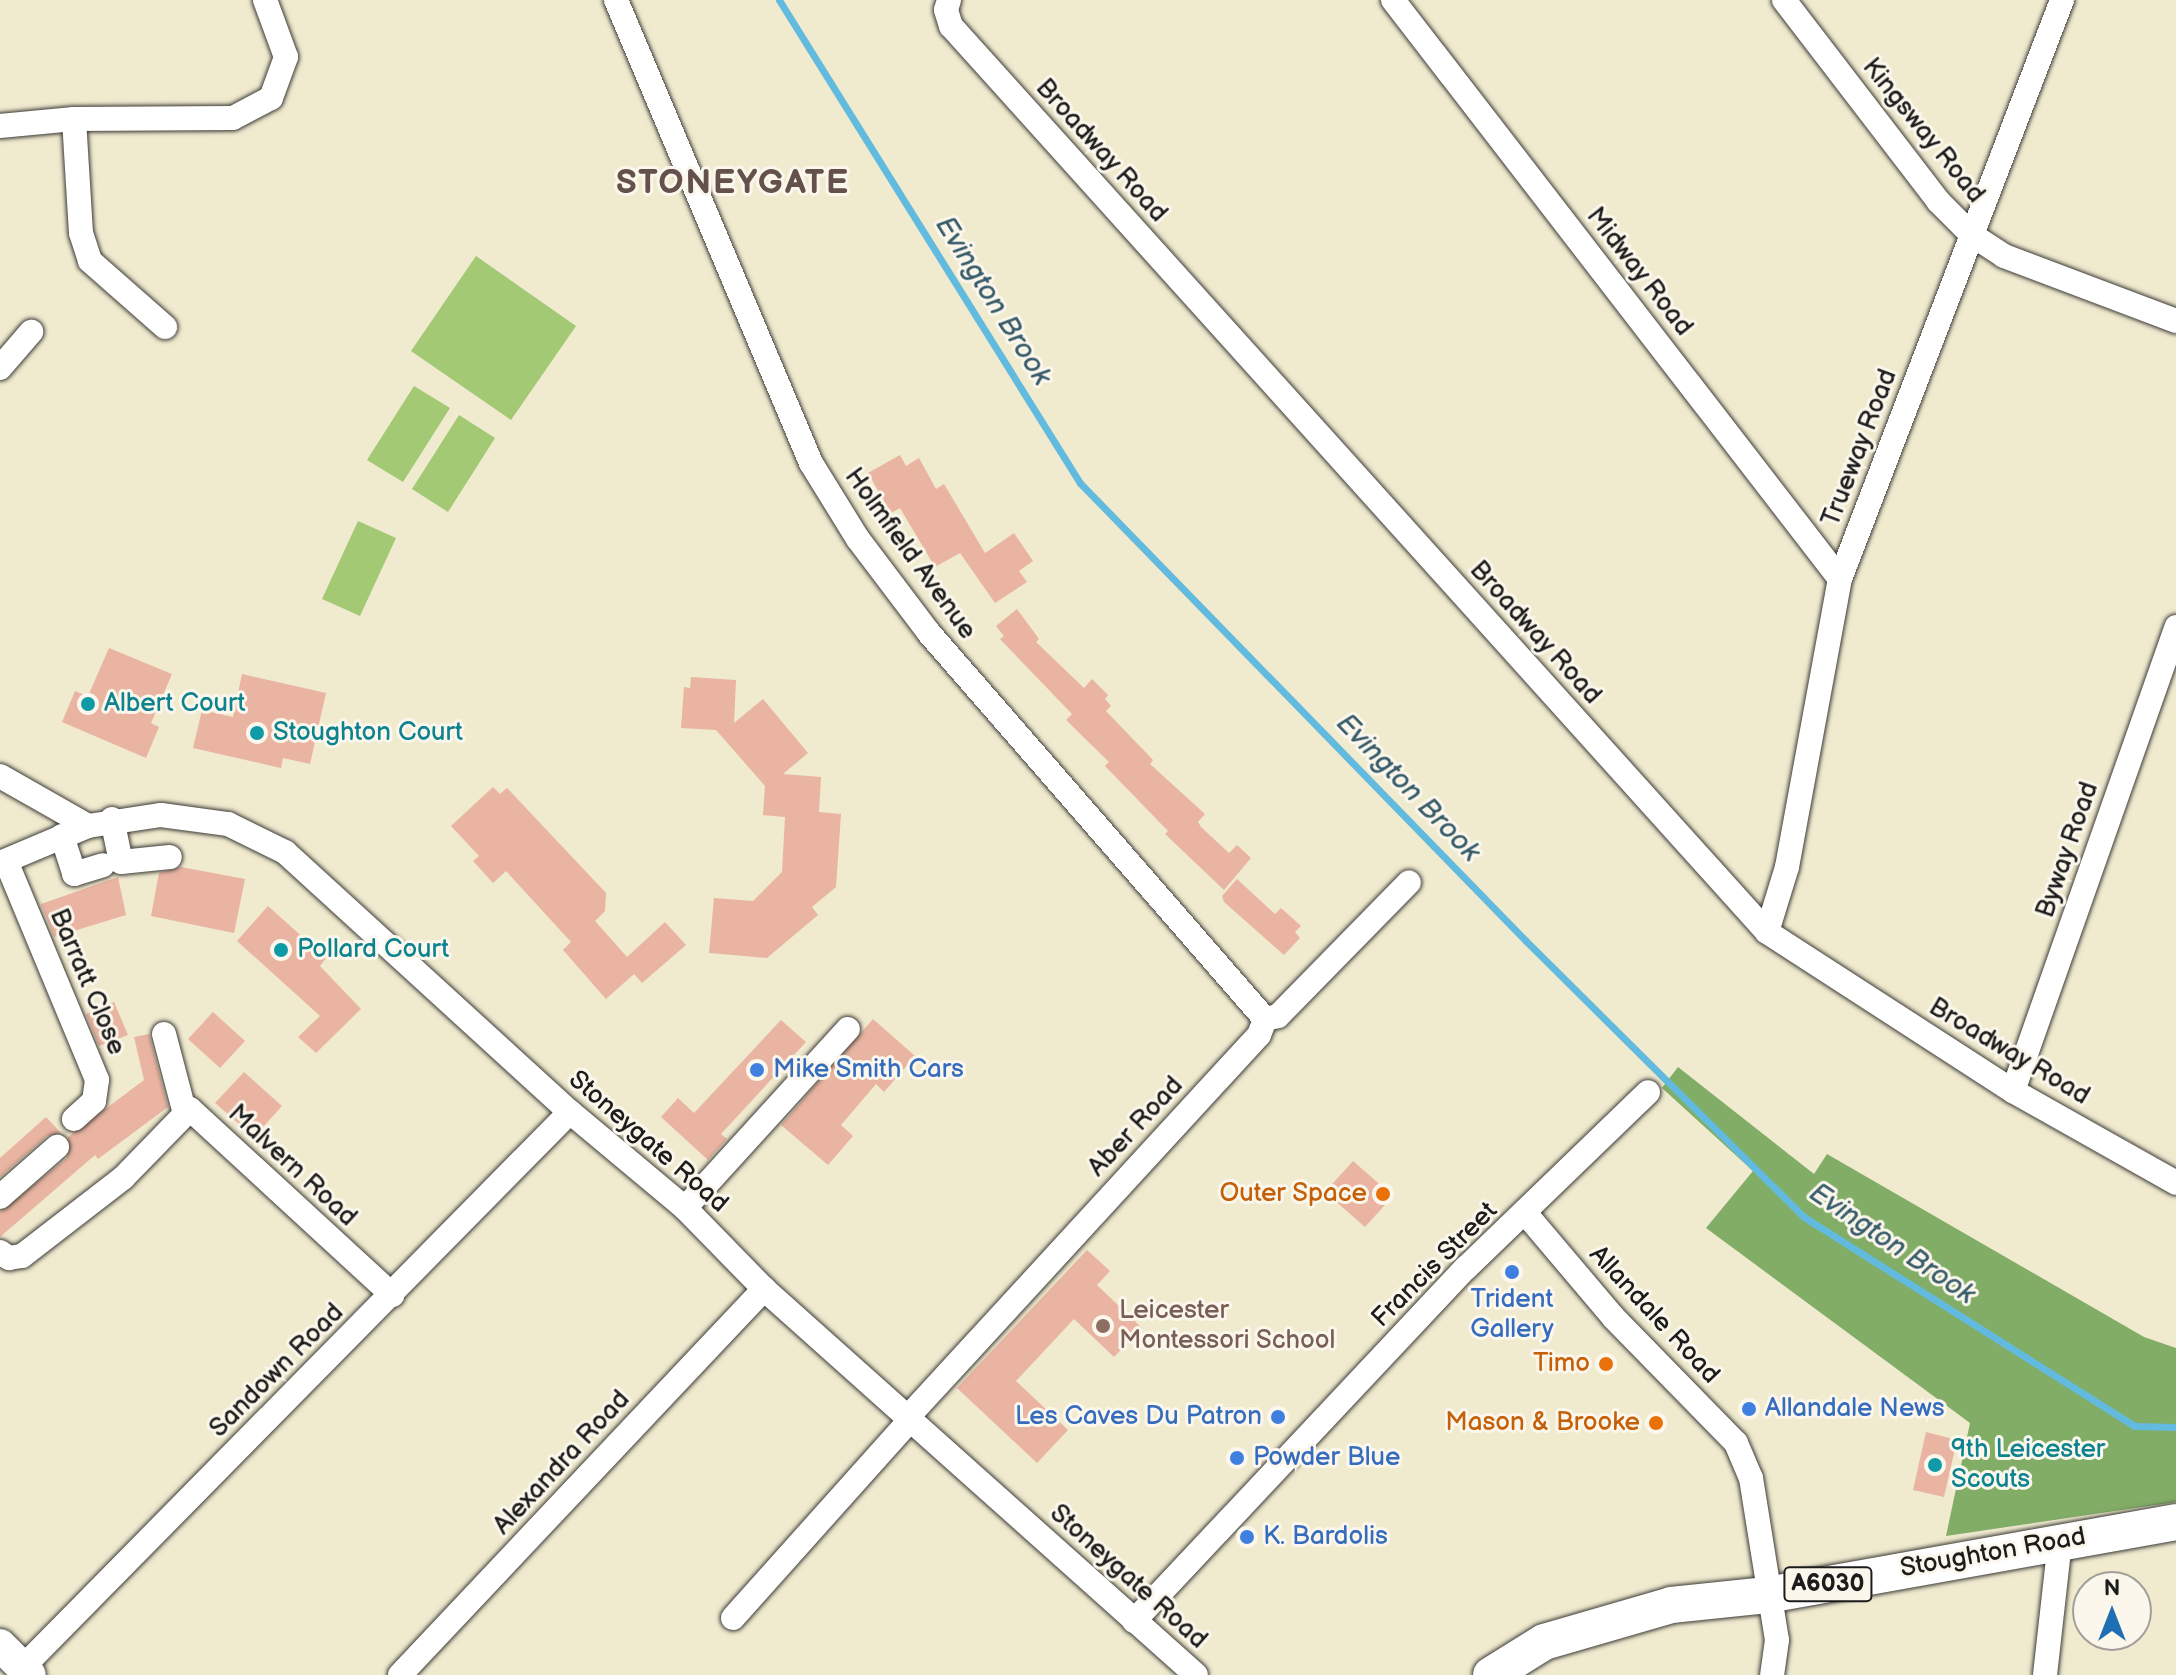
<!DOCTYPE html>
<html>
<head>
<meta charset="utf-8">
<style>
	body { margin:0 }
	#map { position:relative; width:2176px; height:1675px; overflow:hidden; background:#f0eacf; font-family:"Balsamiq Sans",sans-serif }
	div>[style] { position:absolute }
	.green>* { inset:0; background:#a3c974 }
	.forest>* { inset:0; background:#82ad66 }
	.stream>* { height:7px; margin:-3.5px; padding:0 3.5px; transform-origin:3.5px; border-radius:3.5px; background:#62bbdf }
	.building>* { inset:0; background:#eab4a2 }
	.roads { filter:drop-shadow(0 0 2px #3c3b37) drop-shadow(0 0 2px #3c3b37) }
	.minor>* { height:24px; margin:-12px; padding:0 12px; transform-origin:12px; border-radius:12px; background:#fff }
	.major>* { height:32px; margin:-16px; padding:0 16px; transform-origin:16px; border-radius:16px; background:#fff }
	.highway>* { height:36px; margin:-18px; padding:0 18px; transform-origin:18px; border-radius:18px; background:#fff }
	.dots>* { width:22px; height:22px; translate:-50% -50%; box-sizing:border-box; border:4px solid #fbf7ec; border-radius:50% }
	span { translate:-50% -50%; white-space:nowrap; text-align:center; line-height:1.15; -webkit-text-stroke:6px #fbf7ec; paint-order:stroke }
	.shield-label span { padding:2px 6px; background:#fbf7ec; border:2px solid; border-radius:6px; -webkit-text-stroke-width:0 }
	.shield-label { font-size:24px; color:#1c1c1c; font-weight:700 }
	.street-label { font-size:26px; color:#1c1c1c }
	.culture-label { font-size:26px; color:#0d838f }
	.left { translate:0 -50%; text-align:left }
	.shop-label { font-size:26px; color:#366cbe }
	.right { translate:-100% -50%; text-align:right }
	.food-label { font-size:26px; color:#c56008 }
	.education-label { font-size:26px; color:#785e54 }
	.water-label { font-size:28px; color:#385c6a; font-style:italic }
	.district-label { font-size:34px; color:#64514b; font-weight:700; letter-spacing:2px }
	.north { position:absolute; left:2072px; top:1571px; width:80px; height:80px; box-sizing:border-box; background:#fbf7ec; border:2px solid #a29f99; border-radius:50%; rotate:0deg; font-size:22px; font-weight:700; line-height:32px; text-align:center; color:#1c1c1c }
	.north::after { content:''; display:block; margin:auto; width:28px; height:36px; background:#1f6fb2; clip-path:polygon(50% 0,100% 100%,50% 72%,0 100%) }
</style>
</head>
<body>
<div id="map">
	<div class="green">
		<i style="clip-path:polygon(476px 256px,576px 326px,511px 420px,411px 351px)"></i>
		<i style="clip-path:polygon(414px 386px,450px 408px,403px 482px,367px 460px)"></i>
		<i style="clip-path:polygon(459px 415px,495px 438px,448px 512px,412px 489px)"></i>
		<i style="clip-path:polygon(358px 521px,396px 538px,360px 616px,322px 599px)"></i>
	</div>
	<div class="forest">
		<i style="clip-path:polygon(1678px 1067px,1814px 1174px,1827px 1154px,2144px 1337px,2176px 1348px,2176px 1502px,1946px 1536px,1970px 1423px,1706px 1228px,1753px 1171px,1662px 1088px)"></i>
	</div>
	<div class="stream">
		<i style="left:779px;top:0;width:569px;rotate:58.07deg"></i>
		<i style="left:1080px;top:483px;width:639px;rotate:45.76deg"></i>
		<i style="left:1526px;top:941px;width:392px;rotate:44.8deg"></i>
		<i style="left:1804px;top:1217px;width:391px;rotate:32.3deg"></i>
		<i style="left:2134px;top:1426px;width:42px;rotate:1.4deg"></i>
	</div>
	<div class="building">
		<i style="clip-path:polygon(900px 455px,906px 466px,919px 458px,936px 489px,944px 484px,985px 553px,1014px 533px,1033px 561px,1019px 571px,1027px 582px,995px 603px,960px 553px,935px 567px,900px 508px,891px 513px,868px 473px)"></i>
		<i style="clip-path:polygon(1017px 609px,1039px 639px,1036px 642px,1084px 688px,1092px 679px,1108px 695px,1105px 699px,1111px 706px,1106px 711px,1153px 760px,1150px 764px,1205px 814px,1198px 822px,1201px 827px,1229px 853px,1237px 845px,1251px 858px,1224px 890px,1165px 834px,1168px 831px,1105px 766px,1109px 762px,1066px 720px,1072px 714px,1000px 639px,1004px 636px,996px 626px)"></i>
		<i style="clip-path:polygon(109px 648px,172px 674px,151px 723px,159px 727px,146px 758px,62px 722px,75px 691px,88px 696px)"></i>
		<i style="clip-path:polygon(242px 674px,326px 693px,310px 764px,283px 758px,281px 768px,193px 748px,202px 710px,233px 717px)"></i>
		<i style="clip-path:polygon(691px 677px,736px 680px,734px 723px,763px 699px,808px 753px,783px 774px,821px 777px,819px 812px,841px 814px,836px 887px,812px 907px,818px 915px,767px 958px,709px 953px,714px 898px,753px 901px,782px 872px,785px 817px,763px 815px,765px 786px,716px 730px,681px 728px,684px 687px,690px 688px)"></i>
		<i style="clip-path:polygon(493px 787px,500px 794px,507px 788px,606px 893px,605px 911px,595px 921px,627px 957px,665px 922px,686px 945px,642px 983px,634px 974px,606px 999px,563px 950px,571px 942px,506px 871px,493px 883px,473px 861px,479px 856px,451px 826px)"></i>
		<i style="clip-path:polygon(181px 867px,245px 879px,234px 933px,151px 916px,159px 873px)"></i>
		<i style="clip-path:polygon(118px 877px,126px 915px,54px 937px,41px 904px)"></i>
		<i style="clip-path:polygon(1237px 879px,1275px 914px,1281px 908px,1301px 926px,1295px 932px,1300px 938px,1284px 955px,1224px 902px,1222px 896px)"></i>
		<i style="clip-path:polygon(268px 906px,326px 958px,320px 966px,361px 1009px,316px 1053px,298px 1037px,320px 1016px,237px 941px)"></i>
		<i style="clip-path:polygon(114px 1002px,128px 1035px,99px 1046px,86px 1014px)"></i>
		<i style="clip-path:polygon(213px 1012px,245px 1041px,220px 1068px,188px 1039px)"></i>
		<i style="clip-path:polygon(873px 1019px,915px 1056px,884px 1092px,876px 1084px,841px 1125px,853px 1136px,828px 1165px,781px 1125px)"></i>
		<i style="clip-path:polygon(781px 1020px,806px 1042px,721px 1134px,727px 1139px,708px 1160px,661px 1117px,678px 1098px,694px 1113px)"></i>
		<i style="clip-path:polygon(149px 1034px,168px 1107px,98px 1159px,95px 1155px,0 1237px,0 1212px,67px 1158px,68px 1137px,144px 1080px,134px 1037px)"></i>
		<i style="clip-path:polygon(244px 1072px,282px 1106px,254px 1137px,215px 1103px)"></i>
		<i style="clip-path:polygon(46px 1117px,61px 1133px,47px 1136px,0 1177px,0 1158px)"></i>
		<i style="clip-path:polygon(1353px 1161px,1393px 1196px,1365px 1227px,1325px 1192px)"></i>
		<i style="clip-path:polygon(1087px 1250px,1110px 1271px,1097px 1285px,1142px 1328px,1114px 1357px,1074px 1319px,1016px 1381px,1068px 1430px,1037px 1463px,957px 1388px)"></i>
		<i style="clip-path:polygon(1926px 1432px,1957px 1440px,1944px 1497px,1913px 1490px)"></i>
	</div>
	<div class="roads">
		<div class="minor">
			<i style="left:616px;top:0;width:502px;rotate:67.16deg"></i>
			<i style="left:811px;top:463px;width:89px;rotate:58.3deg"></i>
			<i style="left:858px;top:539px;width:118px;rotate:52.9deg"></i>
			<i style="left:929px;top:633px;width:512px;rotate:48.96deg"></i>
			<i style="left:949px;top:0;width:10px;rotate:107deg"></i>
			<i style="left:946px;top:10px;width:17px;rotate:73deg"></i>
			<i style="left:951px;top:26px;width:1219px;rotate:47.99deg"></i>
			<i style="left:1767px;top:932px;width:293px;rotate:32.9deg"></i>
			<i style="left:2013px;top:1091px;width:187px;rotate:29.4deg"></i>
			<i style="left:1393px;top:0;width:731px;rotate:52.33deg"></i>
			<i style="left:1784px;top:0;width:253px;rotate:52.5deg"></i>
			<i style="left:1938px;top:201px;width:48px;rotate:45deg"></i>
			<i style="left:1972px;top:235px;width:38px;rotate:33deg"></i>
			<i style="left:2004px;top:256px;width:184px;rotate:20.7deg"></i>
			<i style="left:74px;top:119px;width:114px;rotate:86.5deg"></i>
			<i style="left:81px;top:233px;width:29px;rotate:72deg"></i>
			<i style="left:90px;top:261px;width:100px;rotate:41.3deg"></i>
			<i style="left:0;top:126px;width:74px;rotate:-5.4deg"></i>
			<i style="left:74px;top:119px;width:159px;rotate:-0.4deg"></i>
			<i style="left:233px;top:118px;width:43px;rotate:-27.8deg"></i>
			<i style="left:271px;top:98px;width:44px;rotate:-69.9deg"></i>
			<i style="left:286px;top:57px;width:61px;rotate:-110.2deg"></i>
			<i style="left:0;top:368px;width:48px;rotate:-49.3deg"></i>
			<i style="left:0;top:776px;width:101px;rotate:29.6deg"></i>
			<i style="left:112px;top:819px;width:44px;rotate:78.2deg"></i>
			<i style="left:121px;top:862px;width:49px;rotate:-5.8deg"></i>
			<i style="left:62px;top:836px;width:40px;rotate:72deg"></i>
			<i style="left:74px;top:874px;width:30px;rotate:-17deg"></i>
			<i style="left:6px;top:861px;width:237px;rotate:67.4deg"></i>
			<i style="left:97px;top:1080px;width:21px;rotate:98deg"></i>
			<i style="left:94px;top:1101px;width:27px;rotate:138deg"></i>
			<i style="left:0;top:863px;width:95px;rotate:-22.8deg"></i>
			<i style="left:88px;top:826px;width:74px;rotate:-8.6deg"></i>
			<i style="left:161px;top:815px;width:68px;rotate:7.7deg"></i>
			<i style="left:228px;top:824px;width:64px;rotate:26.2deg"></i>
			<i style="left:285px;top:852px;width:386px;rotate:42.4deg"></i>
			<i style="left:570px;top:1112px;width:150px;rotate:39.9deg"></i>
			<i style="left:685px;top:1208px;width:113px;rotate:45.7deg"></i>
			<i style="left:764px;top:1289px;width:579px;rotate:41.78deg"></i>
			<i style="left:1767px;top:932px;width:68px;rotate:-72.9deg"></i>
			<i style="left:1787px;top:867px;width:293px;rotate:-79.6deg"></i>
			<i style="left:1840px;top:579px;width:620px;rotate:-69.02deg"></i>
			<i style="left:164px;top:1034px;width:83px;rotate:75.3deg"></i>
			<i style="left:2013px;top:1091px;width:492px;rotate:-70.6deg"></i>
			<i style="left:0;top:1197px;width:76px;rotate:-41.3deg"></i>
			<i style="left:685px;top:1208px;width:242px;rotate:-47.7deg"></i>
			<i style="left:1526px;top:1214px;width:135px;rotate:49.8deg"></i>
			<i style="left:1613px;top:1317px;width:176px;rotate:45.7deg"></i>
			<i style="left:1736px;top:1443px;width:38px;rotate:67deg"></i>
			<i style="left:1751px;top:1478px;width:164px;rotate:80.9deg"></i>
			<i style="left:1777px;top:1640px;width:35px;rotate:98deg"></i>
			<i style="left:0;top:1252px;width:11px;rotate:34deg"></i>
			<i style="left:9px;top:1258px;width:13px;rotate:-9deg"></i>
			<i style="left:22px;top:1256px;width:128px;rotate:-37.7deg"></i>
			<i style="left:123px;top:1178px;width:96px;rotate:-45.8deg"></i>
			<i style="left:190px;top:1109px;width:275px;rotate:42.6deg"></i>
			<i style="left:907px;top:1418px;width:520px;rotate:-47.42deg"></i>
			<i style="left:1259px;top:1035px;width:17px;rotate:-69deg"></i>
			<i style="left:1265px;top:1019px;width:13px;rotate:-13deg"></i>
			<i style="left:1278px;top:1016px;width:187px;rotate:-45.6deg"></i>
			<i style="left:733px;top:1618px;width:266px;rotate:-48.2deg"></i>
			<i style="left:1134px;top:1621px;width:485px;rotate:-46.8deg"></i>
			<i style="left:1466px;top:1268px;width:253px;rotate:-44deg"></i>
			<i style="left:23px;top:1667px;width:779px;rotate:-45.42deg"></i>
			<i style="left:400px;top:1675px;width:531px;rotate:-46.68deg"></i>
			<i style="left:2045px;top:1675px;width:135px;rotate:-83.6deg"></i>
		</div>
		<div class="major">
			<i style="left:0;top:1645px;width:42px;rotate:45deg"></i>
		</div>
		<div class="highway">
			<i style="left:1491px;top:1675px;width:62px;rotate:-31.9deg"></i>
			<i style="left:1544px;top:1642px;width:132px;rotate:-16.2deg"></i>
			<i style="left:1671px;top:1605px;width:97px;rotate:-5.9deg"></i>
			<i style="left:1767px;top:1595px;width:415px;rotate:-10.1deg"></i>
		</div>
	</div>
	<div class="dots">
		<i style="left:88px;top:704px;background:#0f9aa8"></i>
		<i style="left:257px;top:733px;background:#0f9aa8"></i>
		<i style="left:281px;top:950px;background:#0f9aa8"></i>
		<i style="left:757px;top:1070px;background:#3f7fe0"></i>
		<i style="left:1383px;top:1194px;background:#e8710a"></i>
		<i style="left:1512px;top:1272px;background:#3f7fe0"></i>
		<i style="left:1103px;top:1326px;background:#8d6e63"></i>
		<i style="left:1606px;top:1364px;background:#e8710a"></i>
		<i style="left:1749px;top:1409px;background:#3f7fe0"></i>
		<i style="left:1278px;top:1417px;background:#3f7fe0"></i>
		<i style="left:1656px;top:1423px;background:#e8710a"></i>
		<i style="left:1237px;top:1458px;background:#3f7fe0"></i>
		<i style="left:1935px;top:1465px;background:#0f9aa8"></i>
		<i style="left:1247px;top:1537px;background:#3f7fe0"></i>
	</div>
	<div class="shield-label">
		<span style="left:1828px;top:1584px">A6030</span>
	</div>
	<div class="street-label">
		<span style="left:1923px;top:131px;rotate:51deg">Kingsway Road</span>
		<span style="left:1101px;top:151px;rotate:48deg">Broadway Road</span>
		<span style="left:1639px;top:272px;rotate:52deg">Midway Road</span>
		<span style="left:1860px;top:448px;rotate:-69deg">Trueway Road</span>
		<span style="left:910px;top:554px;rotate:54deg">Holmfield Avenue</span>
		<span style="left:1535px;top:633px;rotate:48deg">Broadway Road</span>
		<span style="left:2068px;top:850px;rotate:-71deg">Byway Road</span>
		<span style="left:87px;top:982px;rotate:67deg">Barratt Close</span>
		<span style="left:2009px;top:1052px;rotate:31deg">Broadway Road</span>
		<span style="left:1136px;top:1127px;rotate:-47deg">Aber Road</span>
		<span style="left:648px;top:1142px;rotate:41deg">Stoneygate Road</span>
		<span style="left:292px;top:1166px;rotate:43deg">Malvern Road</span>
		<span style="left:1435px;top:1265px;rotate:-45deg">Francis Street</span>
		<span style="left:1654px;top:1315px;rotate:47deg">Allandale Road</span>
		<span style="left:277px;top:1371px;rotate:-45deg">Sandown Road</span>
		<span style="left:562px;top:1463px;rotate:-47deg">Alexandra Road</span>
		<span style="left:1993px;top:1553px;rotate:-10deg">Stoughton Road</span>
		<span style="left:1128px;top:1577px;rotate:42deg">Stoneygate Road</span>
	</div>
	<div class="culture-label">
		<span class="left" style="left:104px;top:704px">Albert Court</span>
		<span class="left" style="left:273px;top:733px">Stoughton Court</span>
		<span class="left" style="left:297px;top:950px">Pollard Court</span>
		<span class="left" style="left:1951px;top:1465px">9th Leicester<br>Scouts</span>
	</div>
	<div class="shop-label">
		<span class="left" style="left:773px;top:1070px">Mike Smith Cars</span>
		<span style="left:1512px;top:1315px">Trident<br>Gallery</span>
		<span class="left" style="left:1765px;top:1409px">Allandale News</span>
		<span class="right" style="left:1262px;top:1417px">Les Caves Du Patron</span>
		<span class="left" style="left:1253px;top:1458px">Powder Blue</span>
		<span class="left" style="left:1263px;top:1537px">K. Bardolis</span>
	</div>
	<div class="food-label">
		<span class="right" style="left:1367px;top:1194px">Outer Space</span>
		<span class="right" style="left:1590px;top:1364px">Timo</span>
		<span class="right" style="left:1640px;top:1423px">Mason &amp; Brooke</span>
	</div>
	<div class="education-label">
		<span class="left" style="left:1119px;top:1326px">Leicester<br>Montessori School</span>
	</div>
	<div class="water-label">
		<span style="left:993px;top:301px;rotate:58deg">Evington Brook</span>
		<span style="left:1408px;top:788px;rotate:46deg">Evington Brook</span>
		<span style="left:1892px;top:1244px;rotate:34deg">Evington Brook</span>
	</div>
	<div class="district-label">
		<span style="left:733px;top:183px">STONEYGATE</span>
	</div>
	<div class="north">N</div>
</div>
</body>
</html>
